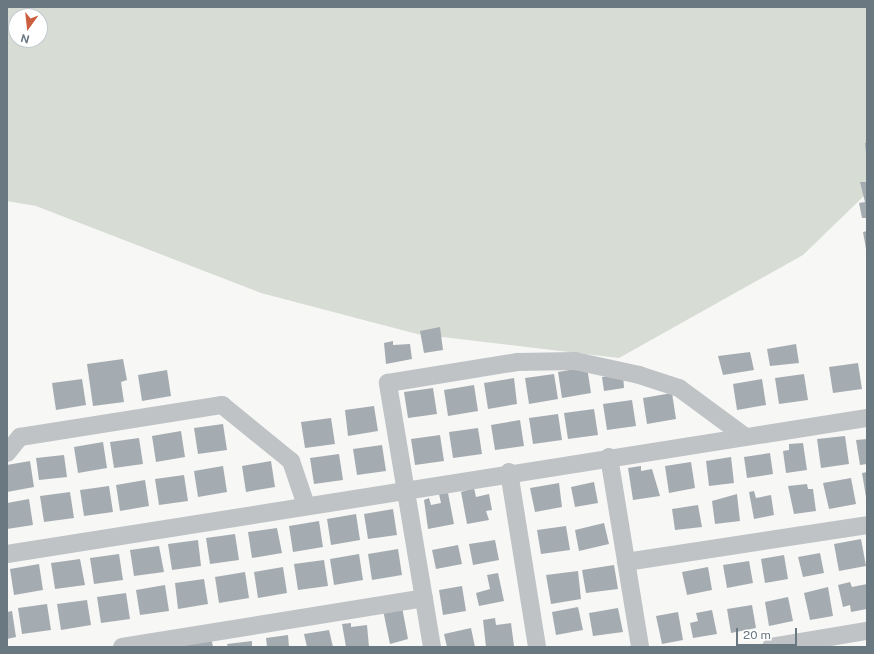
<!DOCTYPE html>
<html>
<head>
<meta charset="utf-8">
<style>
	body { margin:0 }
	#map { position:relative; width:874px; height:654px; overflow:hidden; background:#f7f7f5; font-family:"Public Sans",sans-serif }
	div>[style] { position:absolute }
	.green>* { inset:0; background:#d7dcd5 }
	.building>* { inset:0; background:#a5acb1 }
	.minor>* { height:18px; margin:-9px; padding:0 9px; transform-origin:9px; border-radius:9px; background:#bfc3c6 }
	span { translate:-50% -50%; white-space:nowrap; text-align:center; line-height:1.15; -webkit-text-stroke:4px #fff; paint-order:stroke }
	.frame { position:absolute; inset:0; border:8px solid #6a7882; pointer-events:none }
	.north { position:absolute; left:8px; top:8px; width:40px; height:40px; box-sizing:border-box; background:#fff; border:1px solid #c3c9cd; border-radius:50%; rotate:195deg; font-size:11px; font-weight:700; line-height:16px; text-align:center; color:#6a7882 }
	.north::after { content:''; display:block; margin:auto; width:14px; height:18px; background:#cc5f40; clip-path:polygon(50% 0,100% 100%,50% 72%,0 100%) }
	.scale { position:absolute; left:736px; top:628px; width:61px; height:18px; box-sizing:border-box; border:2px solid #6a7882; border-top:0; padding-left:5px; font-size:12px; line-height:14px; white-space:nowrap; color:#6a7882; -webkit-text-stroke:3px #fff; paint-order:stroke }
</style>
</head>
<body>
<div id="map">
	<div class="green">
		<i style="clip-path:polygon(evenodd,7px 7px,867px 7px,867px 193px,803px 255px,619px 358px,417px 334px,261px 293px,36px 206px,7px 201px,7px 7px,16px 16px,40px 16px,40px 40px,16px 40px,16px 16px)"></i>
	</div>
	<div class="building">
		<i style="clip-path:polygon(867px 142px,867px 153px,866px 153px,865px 143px)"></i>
		<i style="clip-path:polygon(860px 182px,867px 182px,867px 218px,862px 218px,859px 203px,865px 202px)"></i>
		<i style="clip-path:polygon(867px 231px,867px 249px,866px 249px,863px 232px)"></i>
		<i style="clip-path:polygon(440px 327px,443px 350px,424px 353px,420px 331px)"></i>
		<i style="clip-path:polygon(393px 341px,393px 345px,410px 344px,412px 359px,386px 364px,384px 343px)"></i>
		<i style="clip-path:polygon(796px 344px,799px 363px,770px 366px,767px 349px)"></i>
		<i style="clip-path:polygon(750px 352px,754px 370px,723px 375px,718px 356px)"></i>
		<i style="clip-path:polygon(123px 359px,127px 380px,121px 382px,124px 402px,93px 406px,87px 364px)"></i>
		<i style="clip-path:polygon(858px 363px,862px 389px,833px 393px,829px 367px)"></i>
		<i style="clip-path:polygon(587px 367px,591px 393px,562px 398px,558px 372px)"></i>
		<i style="clip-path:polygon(167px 370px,171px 396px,142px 401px,138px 375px)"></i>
		<i style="clip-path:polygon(554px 374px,558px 399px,529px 404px,525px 378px)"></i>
		<i style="clip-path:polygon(623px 374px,624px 388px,604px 391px,602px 377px)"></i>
		<i style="clip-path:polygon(804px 374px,808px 400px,779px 404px,775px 378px)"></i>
		<i style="clip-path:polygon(514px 378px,517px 404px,488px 409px,484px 383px)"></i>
		<i style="clip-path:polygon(82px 379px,86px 405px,56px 410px,52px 383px)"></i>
		<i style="clip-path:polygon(762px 379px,766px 405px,737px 410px,733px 384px)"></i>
		<i style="clip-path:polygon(474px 385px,478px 411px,448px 416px,444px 390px)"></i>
		<i style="clip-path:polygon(433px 388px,437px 414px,408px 418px,404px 392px)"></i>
		<i style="clip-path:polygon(672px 393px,676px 419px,647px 424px,643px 398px)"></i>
		<i style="clip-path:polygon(632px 400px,636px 426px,607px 430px,603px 404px)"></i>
		<i style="clip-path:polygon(374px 406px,378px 431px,348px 436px,345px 410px)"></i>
		<i style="clip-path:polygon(594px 409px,598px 435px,568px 439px,564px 413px)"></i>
		<i style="clip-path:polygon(558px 414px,562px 440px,533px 444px,529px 418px)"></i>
		<i style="clip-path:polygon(331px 418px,335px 444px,305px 448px,301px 422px)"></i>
		<i style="clip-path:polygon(520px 420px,524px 446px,495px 450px,491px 425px)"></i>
		<i style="clip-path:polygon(223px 424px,227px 450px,198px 454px,194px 428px)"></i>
		<i style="clip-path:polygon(478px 428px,482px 454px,453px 458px,449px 432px)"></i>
		<i style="clip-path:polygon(181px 431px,185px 457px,156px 462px,152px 436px)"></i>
		<i style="clip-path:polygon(440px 435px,444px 461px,415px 465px,411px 439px)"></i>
		<i style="clip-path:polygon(845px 436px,849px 464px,821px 468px,817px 439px)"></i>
		<i style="clip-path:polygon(139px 438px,143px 464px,114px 468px,110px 442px)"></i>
		<i style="clip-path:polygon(867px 439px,867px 464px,860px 465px,856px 440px)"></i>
		<i style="clip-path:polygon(103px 442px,107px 468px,78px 473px,74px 447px)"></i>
		<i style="clip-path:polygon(803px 443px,807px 470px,786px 473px,783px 451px,789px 450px,789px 444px)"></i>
		<i style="clip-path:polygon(382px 445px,386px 471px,357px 475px,353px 449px)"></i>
		<i style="clip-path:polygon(770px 453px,773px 474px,747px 478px,744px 457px)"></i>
		<i style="clip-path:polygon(339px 454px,343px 480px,314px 484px,310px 458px)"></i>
		<i style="clip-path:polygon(64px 455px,67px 477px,39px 480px,36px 458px)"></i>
		<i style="clip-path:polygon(731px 457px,734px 483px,709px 486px,706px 461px)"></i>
		<i style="clip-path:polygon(30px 461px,34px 487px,7px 492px,7px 465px)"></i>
		<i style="clip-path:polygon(271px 461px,275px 487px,246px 492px,242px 466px)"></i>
		<i style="clip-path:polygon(691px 462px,695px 488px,669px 493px,665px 466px)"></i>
		<i style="clip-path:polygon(223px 466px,227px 492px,198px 497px,194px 471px)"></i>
		<i style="clip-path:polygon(641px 466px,641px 471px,652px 469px,660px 496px,633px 500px,628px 468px)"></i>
		<i style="clip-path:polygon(867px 472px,867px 497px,866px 497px,862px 473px)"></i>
		<i style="clip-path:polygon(184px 475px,188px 501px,159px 505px,155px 479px)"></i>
		<i style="clip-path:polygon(851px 478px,856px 504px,829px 509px,823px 483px)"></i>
		<i style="clip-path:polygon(145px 480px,149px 506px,120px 511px,116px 485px)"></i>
		<i style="clip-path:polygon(594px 482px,598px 503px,575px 507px,571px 487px)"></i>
		<i style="clip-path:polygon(559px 483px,562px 507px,535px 512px,530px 488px)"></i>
		<i style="clip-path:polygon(807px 484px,808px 489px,813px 489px,816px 511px,794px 514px,788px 486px)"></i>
		<i style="clip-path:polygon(109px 486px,113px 512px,84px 516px,80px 490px)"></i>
		<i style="clip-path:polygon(474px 488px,476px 497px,489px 494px,492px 510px,486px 511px,489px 520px,467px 524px,461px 492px)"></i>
		<i style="clip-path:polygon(754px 491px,756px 498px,771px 495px,774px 515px,754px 519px,749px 492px)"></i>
		<i style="clip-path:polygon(70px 492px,74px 518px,44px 522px,40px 496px)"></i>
		<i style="clip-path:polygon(448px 493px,454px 524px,428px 529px,424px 500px,429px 498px,431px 505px,441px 503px,439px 494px)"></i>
		<i style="clip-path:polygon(737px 494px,740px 521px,715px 524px,712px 501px)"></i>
		<i style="clip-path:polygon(29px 499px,33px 525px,7px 529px,7px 503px)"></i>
		<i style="clip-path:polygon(698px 505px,702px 527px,675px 530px,672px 509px)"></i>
		<i style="clip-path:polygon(393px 509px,397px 535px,368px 539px,364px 514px)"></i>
		<i style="clip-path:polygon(356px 514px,360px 540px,331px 545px,327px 519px)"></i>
		<i style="clip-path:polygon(319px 521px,323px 547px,293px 552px,289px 526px)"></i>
		<i style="clip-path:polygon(604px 523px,609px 544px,579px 551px,575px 530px)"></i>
		<i style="clip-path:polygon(566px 526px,570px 550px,541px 554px,537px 530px)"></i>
		<i style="clip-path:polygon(277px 528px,282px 553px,252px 558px,248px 532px)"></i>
		<i style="clip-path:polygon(235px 534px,239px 560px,210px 564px,206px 538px)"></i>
		<i style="clip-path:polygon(861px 539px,866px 566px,839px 571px,834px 544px)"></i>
		<i style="clip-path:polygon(198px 540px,201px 566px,172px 570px,168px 544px)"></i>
		<i style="clip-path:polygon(495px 540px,499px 560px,473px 565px,469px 544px)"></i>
		<i style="clip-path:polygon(458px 545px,462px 564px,436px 569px,432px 550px)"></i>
		<i style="clip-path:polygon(159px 546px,164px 572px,134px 576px,130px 550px)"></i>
		<i style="clip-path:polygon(398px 549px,402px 575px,372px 580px,368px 554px)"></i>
		<i style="clip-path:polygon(820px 553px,824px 573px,803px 577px,798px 557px)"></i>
		<i style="clip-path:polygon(119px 554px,123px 580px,94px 584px,90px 558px)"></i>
		<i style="clip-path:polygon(359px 554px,363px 580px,334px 585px,330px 559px)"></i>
		<i style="clip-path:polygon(784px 555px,788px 579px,765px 583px,761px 559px)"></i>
		<i style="clip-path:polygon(80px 559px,85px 585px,55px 589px,51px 563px)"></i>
		<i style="clip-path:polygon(324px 560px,328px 586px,298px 590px,294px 564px)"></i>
		<i style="clip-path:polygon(749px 561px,753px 583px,727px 588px,723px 565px)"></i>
		<i style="clip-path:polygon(39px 564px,43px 590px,14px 595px,10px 569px)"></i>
		<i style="clip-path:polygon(614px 565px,618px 589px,586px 593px,582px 570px)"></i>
		<i style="clip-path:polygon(283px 567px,287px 593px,258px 598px,254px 572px)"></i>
		<i style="clip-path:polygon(708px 567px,712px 590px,687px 595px,682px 572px)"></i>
		<i style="clip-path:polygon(578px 571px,581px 599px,551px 604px,546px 575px)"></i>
		<i style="clip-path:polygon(245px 572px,249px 598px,219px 603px,215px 577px)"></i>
		<i style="clip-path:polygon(498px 573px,504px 601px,479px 606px,476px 593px,490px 589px,487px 575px)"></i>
		<i style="clip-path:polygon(204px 579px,208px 604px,178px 609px,175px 583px)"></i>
		<i style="clip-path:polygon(850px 582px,852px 587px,867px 584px,867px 609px,851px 612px,850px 605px,843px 607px,838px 585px)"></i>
		<i style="clip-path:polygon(165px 585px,169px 611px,140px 615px,136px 590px)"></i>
		<i style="clip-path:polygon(462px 586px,466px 611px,443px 615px,439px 590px)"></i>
		<i style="clip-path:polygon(828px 587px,833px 616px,810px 620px,804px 593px)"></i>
		<i style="clip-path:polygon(126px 593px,130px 619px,101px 623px,97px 597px)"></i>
		<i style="clip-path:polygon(788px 597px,793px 621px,769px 626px,765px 602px)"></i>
		<i style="clip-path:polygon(87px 600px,91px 625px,61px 630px,57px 604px)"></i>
		<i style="clip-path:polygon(47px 604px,51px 630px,22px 634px,18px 608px)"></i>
		<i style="clip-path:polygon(752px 605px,756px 628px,731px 633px,727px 609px)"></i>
		<i style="clip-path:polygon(402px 607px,408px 639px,390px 644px,383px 610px)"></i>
		<i style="clip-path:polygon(578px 607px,583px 630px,556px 635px,552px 612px)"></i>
		<i style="clip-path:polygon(618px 608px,623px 632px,593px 636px,589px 613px)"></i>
		<i style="clip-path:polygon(712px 610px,717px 634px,693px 638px,690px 623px,698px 621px,696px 613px)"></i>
		<i style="clip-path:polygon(12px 611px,16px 637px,7px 639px,7px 612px)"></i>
		<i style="clip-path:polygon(678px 612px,683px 640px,662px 644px,656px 616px)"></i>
		<i style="clip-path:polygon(495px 618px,496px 625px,511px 623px,514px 646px,486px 647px,483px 620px)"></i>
		<i style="clip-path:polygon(351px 623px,351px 627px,367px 625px,369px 647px,346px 647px,342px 624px)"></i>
		<i style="clip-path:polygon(471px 628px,475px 647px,447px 647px,444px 634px)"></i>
		<i style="clip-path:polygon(329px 630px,333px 647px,307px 647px,304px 634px)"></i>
		<i style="clip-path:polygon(288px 635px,289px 647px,267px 647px,266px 638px)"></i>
		<i style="clip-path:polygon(211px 637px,213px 647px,185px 647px,184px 642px)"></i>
		<i style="clip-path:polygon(252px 641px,252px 647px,228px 647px,227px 644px)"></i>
	</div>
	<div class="minor">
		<i style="left:7px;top:453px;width:21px;rotate:-51deg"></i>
		<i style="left:20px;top:437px;width:205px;rotate:-9deg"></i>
		<i style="left:222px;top:405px;width:89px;rotate:39.1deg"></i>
		<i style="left:291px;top:461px;width:46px;rotate:71.2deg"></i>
		<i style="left:609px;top:457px;width:193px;rotate:80.7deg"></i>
		<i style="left:509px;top:472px;width:177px;rotate:80.9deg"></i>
		<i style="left:7px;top:554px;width:871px;rotate:-8.99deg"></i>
		<i style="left:626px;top:562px;width:244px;rotate:-8.7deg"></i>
		<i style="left:122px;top:647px;width:306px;rotate:-9.2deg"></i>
		<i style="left:432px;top:647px;width:268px;rotate:-99.5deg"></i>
		<i style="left:388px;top:383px;width:131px;rotate:-9.2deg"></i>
		<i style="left:517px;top:362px;width:58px;rotate:-1deg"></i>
		<i style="left:575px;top:361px;width:66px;rotate:12.3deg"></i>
		<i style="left:639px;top:375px;width:42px;rotate:18deg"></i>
		<i style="left:679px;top:388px;width:81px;rotate:36.4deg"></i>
		<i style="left:771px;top:647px;width:97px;rotate:-9.5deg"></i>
	</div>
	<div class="frame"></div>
	<div class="north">N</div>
	<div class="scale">20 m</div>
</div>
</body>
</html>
